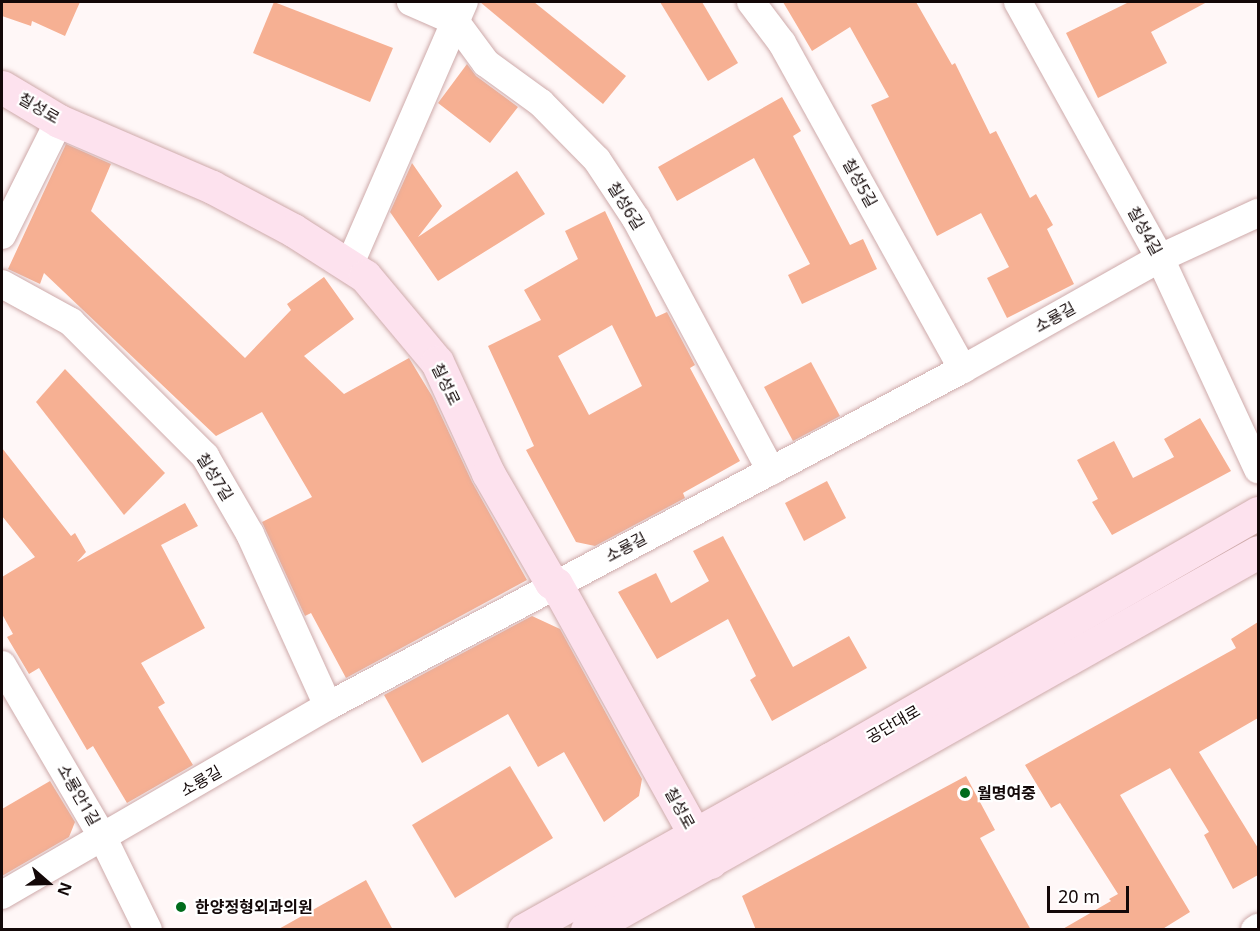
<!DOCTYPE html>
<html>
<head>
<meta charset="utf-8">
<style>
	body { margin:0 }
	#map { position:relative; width:1260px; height:931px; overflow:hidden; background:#fff7f7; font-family:"Noto Sans","Noto Sans KR",sans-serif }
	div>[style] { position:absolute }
	.building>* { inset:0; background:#f6b093 }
	.roads { filter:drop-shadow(0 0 2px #ceaaaa) drop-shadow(0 0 2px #ceaaaa) }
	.street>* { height:28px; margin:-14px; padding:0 14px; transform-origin:14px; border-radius:14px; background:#fff }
	.secondary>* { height:33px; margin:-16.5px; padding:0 16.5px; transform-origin:16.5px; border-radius:16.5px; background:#fde2ee }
	.dots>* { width:16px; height:16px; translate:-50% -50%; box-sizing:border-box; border:3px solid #fff; border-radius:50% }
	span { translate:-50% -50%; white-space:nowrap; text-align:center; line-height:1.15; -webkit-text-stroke:4.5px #fff; paint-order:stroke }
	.street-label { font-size:16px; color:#130808 }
	.poi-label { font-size:16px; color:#130808; font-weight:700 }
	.left { translate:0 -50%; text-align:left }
	.frame { position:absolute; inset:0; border:3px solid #130808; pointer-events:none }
	.north { position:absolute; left:18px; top:853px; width:60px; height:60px; -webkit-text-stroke:4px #fff; paint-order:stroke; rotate:110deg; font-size:16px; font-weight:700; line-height:24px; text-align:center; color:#130808 }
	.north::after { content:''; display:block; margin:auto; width:21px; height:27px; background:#130808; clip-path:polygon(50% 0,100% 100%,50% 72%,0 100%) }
	.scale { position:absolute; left:1047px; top:886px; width:82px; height:27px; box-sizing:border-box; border:3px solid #130808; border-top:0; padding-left:8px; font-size:18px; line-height:21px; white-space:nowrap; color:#130808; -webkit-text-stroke:4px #fff; paint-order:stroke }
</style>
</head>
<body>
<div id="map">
	<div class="building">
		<i style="clip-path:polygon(2px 2px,80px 2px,65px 36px,32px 21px,31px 26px,2px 16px)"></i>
		<i style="clip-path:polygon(274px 2px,393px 48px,370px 102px,253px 53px)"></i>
		<i style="clip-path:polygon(480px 2px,534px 2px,626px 76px,603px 104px)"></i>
		<i style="clip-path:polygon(660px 2px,702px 2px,738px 63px,708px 81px)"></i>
		<i style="clip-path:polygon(783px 2px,916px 2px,952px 65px,955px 63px,990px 134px,996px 131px,1030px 198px,1036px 194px,1053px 225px,1047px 229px,1074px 284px,1007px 318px,987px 278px,1009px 267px,981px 213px,937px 236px,871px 105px,889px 97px,850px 27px,812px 51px)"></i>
		<i style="clip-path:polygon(1129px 2px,1207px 2px,1151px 32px,1167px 63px,1098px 98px,1066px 33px)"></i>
		<i style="clip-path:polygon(467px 64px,476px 76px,518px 107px,490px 143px,438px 103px)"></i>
		<i style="clip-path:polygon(782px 97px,801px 131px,793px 136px,850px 245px,863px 239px,877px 269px,802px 304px,788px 275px,810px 264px,754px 158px,677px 201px,658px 167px)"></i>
		<i style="clip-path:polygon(66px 144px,111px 164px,91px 211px,245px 358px,291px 310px,287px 304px,324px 277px,354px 319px,304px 356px,344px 394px,409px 358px,432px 396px,472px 482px,527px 580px,346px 678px,311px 613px,305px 616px,262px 522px,312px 497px,262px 412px,216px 436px,44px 273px,40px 284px,8px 269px)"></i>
		<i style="clip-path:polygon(412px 163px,442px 206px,418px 237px,517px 171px,545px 214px,438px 281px,390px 212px)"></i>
		<i style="clip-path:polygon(evenodd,605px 211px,656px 317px,667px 312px,695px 365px,690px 368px,740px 461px,683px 493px,685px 498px,595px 546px,576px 542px,526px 450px,534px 446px,488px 346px,541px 320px,524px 290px,578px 259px,565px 231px,605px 211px,612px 325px,642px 386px,589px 415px,558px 356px,612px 325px)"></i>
		<i style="clip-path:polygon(811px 362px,840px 416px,793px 441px,764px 387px)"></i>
		<i style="clip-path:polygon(65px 369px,165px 473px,124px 515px,36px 402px)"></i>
		<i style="clip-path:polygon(1200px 418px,1231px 471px,1112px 535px,1092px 502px,1098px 499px,1077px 460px,1114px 441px,1133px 478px,1174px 457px,1164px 439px)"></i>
		<i style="clip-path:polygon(2px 448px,71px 536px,75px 533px,86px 552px,77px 562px,185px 503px,198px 526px,161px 545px,205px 628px,141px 663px,165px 703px,158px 707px,193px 765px,127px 803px,93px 746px,87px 750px,39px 668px,29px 674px,7px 637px,13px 634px,2px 614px,2px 577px,35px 557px,2px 516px)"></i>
		<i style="clip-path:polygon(827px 481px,846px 518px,804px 541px,785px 503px)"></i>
		<i style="clip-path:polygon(723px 536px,793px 667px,849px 636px,867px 668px,772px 721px,750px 680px,756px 676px,728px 619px,657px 659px,618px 592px,656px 573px,671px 603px,709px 581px,693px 551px)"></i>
		<i style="clip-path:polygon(532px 616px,560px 629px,642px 779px,639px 796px,604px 822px,564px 752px,538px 767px,508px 714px,422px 763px,384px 695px)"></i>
		<i style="clip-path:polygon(1258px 622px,1258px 718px,1199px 752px,1258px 848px,1258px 875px,1233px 889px,1204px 835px,1209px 832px,1170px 768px,1120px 795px,1190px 912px,1161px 930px,1061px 930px,1111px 901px,1109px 899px,1118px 894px,1060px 803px,1051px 808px,1025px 765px,1236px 648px,1231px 639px)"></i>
		<i style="clip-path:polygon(510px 766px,553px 838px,455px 898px,412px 825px)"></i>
		<i style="clip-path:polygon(966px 776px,995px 830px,980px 838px,1031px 930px,756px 930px,742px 896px)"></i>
		<i style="clip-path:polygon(50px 781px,75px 822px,69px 837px,2px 876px,2px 809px)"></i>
		<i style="clip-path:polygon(366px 880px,393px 930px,277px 930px)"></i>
	</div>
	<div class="roads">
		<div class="street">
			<i style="left:411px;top:2px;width:48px;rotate:23.4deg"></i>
			<i style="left:455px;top:21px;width:52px;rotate:53.6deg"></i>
			<i style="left:486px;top:63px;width:68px;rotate:36deg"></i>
			<i style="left:541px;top:103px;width:80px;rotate:45.5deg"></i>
			<i style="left:597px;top:160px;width:71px;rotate:56.5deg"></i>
			<i style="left:636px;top:219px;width:286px;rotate:61.8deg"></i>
			<i style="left:751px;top:2px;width:51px;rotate:52.9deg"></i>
			<i style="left:782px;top:43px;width:373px;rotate:61deg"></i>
			<i style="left:1018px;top:2px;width:293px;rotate:61deg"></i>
			<i style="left:1160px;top:258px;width:233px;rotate:65.1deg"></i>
			<i style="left:2px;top:235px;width:127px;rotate:-63.4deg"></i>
			<i style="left:349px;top:266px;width:288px;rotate:-66.5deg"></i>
			<i style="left:2px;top:284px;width:79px;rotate:28.8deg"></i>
			<i style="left:71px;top:322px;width:190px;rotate:45deg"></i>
			<i style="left:205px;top:456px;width:90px;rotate:60deg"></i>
			<i style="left:250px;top:534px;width:189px;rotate:65.6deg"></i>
			<i style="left:2px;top:665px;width:200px;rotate:59.7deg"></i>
			<i style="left:103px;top:838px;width:102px;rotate:63.9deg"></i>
			<i style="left:2px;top:895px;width:377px;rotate:-30.1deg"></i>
			<i style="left:328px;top:706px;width:719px;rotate:-27.96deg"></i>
			<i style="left:963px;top:369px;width:226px;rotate:-29.4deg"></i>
			<i style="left:1160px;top:258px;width:108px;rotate:-24.7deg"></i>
			<i style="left:1255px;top:930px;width:4px;rotate:-34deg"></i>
		</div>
		<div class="secondary">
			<i style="left:2px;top:87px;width:66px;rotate:30.8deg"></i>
			<i style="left:59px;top:121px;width:167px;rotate:23.3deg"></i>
			<i style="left:212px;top:187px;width:92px;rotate:28deg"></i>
			<i style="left:293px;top:230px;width:85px;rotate:32.6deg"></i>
			<i style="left:365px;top:276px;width:112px;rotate:50.1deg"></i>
			<i style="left:437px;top:362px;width:122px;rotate:65.3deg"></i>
			<i style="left:488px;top:473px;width:126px;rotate:60deg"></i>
			<i style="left:551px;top:582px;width:5px;rotate:22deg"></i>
			<i style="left:556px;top:584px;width:318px;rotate:61deg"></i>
			<i style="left:524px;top:930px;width:351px;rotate:-29.2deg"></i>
			<i style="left:830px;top:759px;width:494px;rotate:-29.9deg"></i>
			<i style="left:587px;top:930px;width:770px;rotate:-29.39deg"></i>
		</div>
	</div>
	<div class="dots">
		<i style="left:965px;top:793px;background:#006c1c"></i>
		<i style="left:181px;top:907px;background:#006c1c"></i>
	</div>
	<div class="street-label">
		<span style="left:39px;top:108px;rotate:30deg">칠성로</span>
		<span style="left:860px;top:183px;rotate:61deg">칠성5길</span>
		<span style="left:626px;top:206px;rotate:58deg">칠성6길</span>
		<span style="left:1145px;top:231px;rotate:61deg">칠성4길</span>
		<span style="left:1055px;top:317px;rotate:-29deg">소룡길</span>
		<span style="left:446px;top:384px;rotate:64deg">칠성로</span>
		<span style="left:215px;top:477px;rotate:58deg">칠성7길</span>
		<span style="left:626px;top:547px;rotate:-28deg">소룡길</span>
		<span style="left:893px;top:724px;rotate:-30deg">공단대로</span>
		<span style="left:201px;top:781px;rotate:-30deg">소룡길</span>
		<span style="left:79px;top:795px;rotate:60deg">소룡안1길</span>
		<span style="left:680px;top:808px;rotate:61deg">칠성로</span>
	</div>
	<div class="poi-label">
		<span class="left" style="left:977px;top:793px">월명여중</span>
		<span class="left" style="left:195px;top:907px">한양정형외과의원</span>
	</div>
	<div class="frame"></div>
	<div class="north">N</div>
	<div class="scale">20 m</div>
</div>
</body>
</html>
